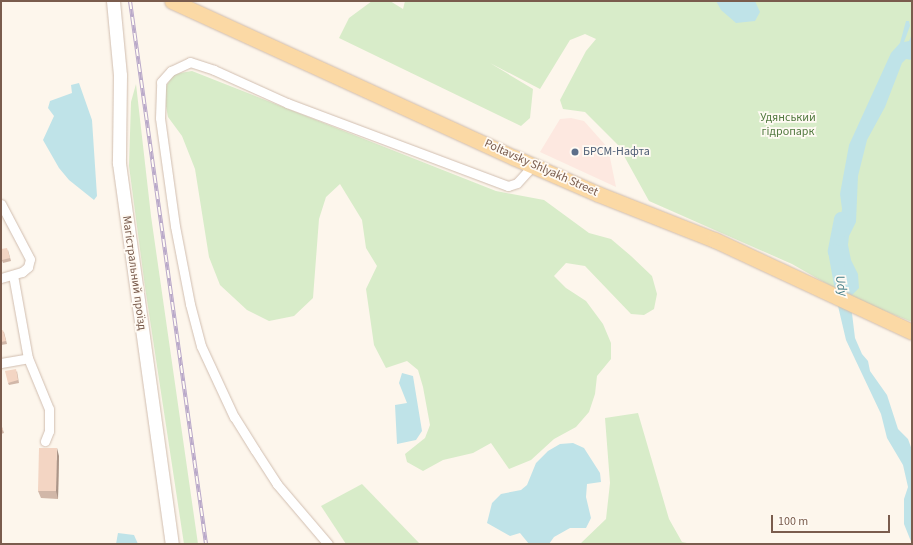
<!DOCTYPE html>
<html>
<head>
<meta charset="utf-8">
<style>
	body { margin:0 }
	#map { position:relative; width:913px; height:545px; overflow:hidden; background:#fdf6ec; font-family:"Source Sans 3",sans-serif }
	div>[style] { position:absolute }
	.commercial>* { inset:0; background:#fde8e0 }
	.green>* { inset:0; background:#d8ecc9 }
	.water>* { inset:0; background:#bfe3e8 }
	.river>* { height:14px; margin:-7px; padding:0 7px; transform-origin:7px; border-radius:7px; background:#bfe3e8 }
	.roads { filter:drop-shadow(0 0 1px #d1beb0) drop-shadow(0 0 1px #d1beb0) }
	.street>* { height:9px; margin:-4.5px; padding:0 4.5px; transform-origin:4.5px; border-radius:4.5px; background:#fff }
	.secondary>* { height:13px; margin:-6.5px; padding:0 6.5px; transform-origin:6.5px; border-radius:6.5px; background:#fff }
	.primary>* { height:15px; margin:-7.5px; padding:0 7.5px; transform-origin:7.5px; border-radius:7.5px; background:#fbd9a5 }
	.rail>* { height:4px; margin-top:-2px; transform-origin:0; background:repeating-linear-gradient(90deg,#fffaf3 0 8px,#b9a8c9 0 16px); box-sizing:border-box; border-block:1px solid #b9a8c9 }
	.wall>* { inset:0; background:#d1b7a8 }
	.shaded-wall>* { inset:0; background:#aa9588 }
	.building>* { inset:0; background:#f3d5c3 }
	.dots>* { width:11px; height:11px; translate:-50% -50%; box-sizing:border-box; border:2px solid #fffaf3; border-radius:50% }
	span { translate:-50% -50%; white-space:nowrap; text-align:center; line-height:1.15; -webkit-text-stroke:3.5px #fffaf3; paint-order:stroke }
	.park-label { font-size:12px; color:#537a41 }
	.service-label { font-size:12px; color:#4e5e75 }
	.left { translate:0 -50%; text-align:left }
	.street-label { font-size:12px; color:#7a5c4d }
	.water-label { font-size:13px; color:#437c86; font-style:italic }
	.frame { position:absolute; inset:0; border:2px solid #7a5c4d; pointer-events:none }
	.scale { position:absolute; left:771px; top:515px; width:119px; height:18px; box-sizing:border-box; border:2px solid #7a5c4d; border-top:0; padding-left:5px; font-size:12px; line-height:14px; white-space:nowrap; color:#7a5c4d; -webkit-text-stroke:3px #fffaf3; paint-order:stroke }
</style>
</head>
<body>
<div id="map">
	<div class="commercial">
		<i style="clip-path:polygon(571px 118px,584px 121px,608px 148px,616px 187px,540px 152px,560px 119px)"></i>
	</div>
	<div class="green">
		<i style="clip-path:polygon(372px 1px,390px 1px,403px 9px,405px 1px,912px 1px,912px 322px,850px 297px,792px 264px,649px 201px,618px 145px,585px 112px,563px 109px,560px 100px,586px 51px,596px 39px,585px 34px,570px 40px,540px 89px,490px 63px,533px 89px,530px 118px,521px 126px,339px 38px,349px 18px)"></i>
		<i style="clip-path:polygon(192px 71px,496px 191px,544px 200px,589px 233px,611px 239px,631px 256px,652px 276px,657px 294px,654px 309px,644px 315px,631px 314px,585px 266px,566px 263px,554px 276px,566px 288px,586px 301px,603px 324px,611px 343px,611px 359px,597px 376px,595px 394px,589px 412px,576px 427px,554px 439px,531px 460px,509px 469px,491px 443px,473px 453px,443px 460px,423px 471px,407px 462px,405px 454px,425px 438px,430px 425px,423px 387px,418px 370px,407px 361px,386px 368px,374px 345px,366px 289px,377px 266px,366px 248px,362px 220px,340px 184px,326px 197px,319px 219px,313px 298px,294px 316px,269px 321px,247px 310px,220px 285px,209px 257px,195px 169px,182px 136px,168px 117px,163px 91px,174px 74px)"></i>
		<i style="clip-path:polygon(136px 84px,151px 216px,198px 544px,184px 544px,145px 287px,129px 166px,131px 102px)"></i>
		<i style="clip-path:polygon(638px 413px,669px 519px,682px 542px,692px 544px,580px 544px,606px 519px,610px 483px,605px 418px)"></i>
		<i style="clip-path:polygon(362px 484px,420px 544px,346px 544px,321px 506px)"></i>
	</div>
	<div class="water">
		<i style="clip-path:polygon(716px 1px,755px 1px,760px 12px,755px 21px,736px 23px,721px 10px)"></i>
		<i style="clip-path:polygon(906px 21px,909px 21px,910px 26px,904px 42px,909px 41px,912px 34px,912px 60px,906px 59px,902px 63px,885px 107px,867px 140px,858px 176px,856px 222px,849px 236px,848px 245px,851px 260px,858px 274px,859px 288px,850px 297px,855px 338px,862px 354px,868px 361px,870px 371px,887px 395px,898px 429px,908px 439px,912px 450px,912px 544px,904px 524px,904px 499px,908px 487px,903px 465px,887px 438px,881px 414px,846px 340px,834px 289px,844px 281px,843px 274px,840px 275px,837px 270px,837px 263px,839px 256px,838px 232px,842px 209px,840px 194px,849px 145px,891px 53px,900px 43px)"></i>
		<i style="clip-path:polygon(79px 83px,92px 120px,97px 196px,94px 200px,69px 180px,59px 168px,43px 140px,54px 116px,48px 108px,50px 101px,72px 93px,71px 85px)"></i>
		<i style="clip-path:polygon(402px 373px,413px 376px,422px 431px,416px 440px,397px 444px,395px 405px,407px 403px,399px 383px)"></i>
		<i style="clip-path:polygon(573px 443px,584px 448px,600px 473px,601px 482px,587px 484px,586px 497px,591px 518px,586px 528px,570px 528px,554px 537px,549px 544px,529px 544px,520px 533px,510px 536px,487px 523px,492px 503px,501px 494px,521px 490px,527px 485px,536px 463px,548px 451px,560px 444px)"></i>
		<i style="clip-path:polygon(118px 533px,134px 535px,138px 544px,116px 544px)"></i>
	</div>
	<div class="river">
		<i style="left:841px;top:219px;width:33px;rotate:101deg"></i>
		<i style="left:835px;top:251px;width:51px;rotate:79.8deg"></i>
	</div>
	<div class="roads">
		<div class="street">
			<i style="left:13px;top:275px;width:84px;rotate:79.8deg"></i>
			<i style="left:28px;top:358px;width:55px;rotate:67.6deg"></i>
			<i style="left:49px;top:409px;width:22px;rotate:90deg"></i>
			<i style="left:49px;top:431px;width:11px;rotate:112deg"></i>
			<i style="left:1px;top:278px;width:22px;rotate:-16deg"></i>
			<i style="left:22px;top:272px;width:8px;rotate:-40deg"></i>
			<i style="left:28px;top:267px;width:8px;rotate:-76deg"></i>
			<i style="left:30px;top:259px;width:62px;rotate:-117.8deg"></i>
			<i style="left:1px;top:363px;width:27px;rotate:-10deg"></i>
			<i style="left:328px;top:544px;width:79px;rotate:-130.4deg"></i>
			<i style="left:277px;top:484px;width:40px;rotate:-122.9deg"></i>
			<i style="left:255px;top:450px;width:39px;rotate:-122deg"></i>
			<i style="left:234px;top:417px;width:78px;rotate:-114.9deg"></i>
			<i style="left:201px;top:346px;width:43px;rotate:-104.7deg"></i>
			<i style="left:190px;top:304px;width:79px;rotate:-100.9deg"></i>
			<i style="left:175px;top:226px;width:109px;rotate:-97.9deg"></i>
			<i style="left:160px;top:118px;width:36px;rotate:-88deg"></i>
			<i style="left:161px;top:82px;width:15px;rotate:-48deg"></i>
			<i style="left:171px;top:71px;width:21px;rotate:-25deg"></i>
			<i style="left:190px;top:62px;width:25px;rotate:18deg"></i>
			<i style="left:214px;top:70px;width:80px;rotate:24.3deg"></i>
			<i style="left:287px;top:103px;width:236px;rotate:20.6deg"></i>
			<i style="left:508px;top:186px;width:9px;rotate:-18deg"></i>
			<i style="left:517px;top:183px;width:24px;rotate:-48deg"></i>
		</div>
		<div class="secondary">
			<i style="left:113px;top:1px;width:74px;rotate:84.6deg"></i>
			<i style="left:120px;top:75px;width:88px;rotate:90.7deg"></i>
			<i style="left:119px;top:163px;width:385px;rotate:82.1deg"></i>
		</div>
		<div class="primary">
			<i style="left:172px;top:1px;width:375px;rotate:24.6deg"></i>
			<i style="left:513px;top:157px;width:93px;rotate:23.5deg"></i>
			<i style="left:598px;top:194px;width:126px;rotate:21.5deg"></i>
			<i style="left:715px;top:240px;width:217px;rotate:25deg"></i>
		</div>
	</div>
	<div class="rail">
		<i style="left:130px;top:1px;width:548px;rotate:82.03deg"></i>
	</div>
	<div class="wall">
		<i style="clip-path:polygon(8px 250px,11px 261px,3px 263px,1px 258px)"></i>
		<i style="clip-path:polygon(1px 331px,4px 332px,7px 344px,1px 345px)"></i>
		<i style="clip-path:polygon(17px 371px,19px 383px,9px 385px,8px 383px)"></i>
		<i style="clip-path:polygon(1px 424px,4px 433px,1px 434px)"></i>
		<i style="clip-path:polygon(59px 456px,58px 499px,41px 498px,38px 491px)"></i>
	</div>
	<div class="shaded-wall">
		<i style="clip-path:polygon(57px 448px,59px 456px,58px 499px,56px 491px)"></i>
	</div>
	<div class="building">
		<i style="clip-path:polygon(7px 248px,10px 258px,2px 260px,1px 249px)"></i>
		<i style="clip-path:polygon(3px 330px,6px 341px,1px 342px,1px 331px)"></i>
		<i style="clip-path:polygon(16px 369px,18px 380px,8px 383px,5px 371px)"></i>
		<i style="clip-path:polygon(1px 424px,3px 430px,1px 431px)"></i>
		<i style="clip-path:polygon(39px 448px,57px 448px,56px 491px,38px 491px)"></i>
	</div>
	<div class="dots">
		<i style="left:575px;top:152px;background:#5c6f8a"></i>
	</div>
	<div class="park-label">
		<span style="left:788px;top:125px">Удянський<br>гідропарк</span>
	</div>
	<div class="service-label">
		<span class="left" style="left:583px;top:152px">БРСМ-Нафта</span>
	</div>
	<div class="street-label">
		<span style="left:541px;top:168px;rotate:24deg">Poltavsky Shlyakh Street</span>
		<span style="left:134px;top:273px;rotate:82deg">Магістральний проїзд</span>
	</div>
	<div class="water-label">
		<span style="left:841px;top:286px;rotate:80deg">Udy</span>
	</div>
	<div class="frame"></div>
	<div class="scale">100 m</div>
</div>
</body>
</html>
